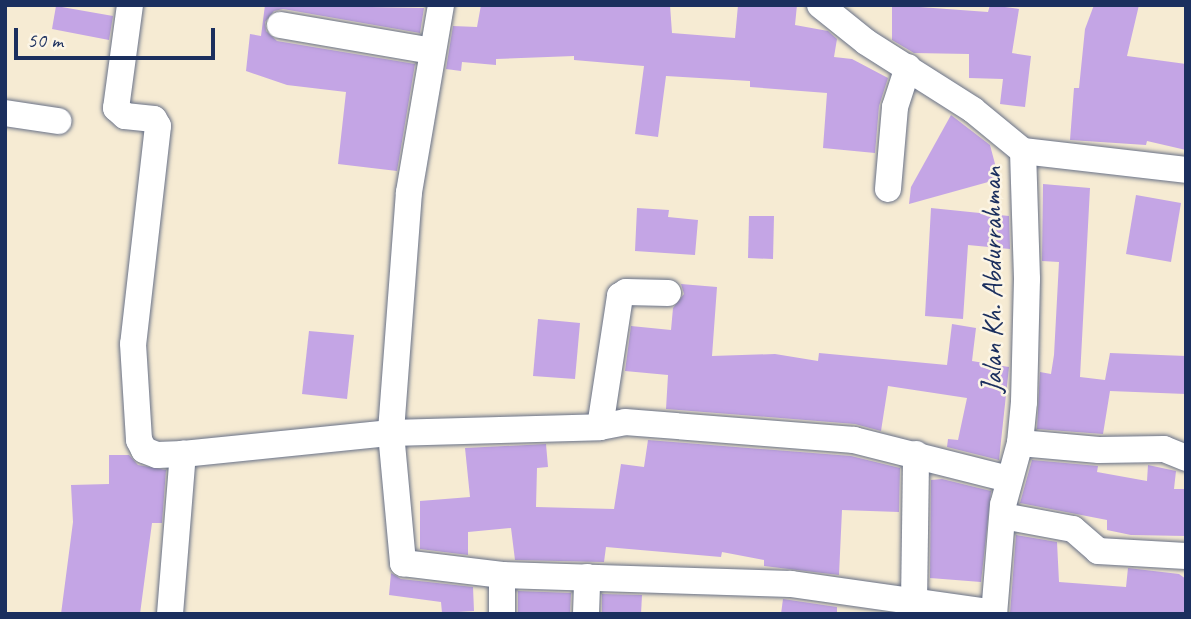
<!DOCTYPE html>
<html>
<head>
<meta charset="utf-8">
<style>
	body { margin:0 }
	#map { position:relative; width:1191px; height:619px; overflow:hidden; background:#f6ebd3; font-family:Caveat,sans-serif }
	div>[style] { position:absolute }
	.building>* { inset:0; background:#c4a5e5 }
	.roads { filter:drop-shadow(0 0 2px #687187) drop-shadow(0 0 2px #687187) }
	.minor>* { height:26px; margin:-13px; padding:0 13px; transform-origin:13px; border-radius:13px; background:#fff }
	span { translate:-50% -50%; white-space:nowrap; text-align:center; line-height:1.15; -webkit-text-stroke:5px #fcf5e5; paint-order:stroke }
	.street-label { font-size:28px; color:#1b2f5e }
	.frame { position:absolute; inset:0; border:7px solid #1b2f5e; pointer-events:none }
	.scale { position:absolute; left:14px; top:28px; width:201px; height:32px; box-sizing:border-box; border:4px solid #1b2f5e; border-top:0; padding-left:9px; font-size:21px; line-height:24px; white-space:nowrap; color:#1b2f5e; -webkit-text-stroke:5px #fcf5e5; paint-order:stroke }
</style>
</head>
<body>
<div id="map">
	<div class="building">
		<i style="clip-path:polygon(265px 5px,424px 8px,420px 33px,283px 9px,274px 11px,265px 22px,266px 31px,277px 41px,415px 64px,397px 171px,338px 164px,346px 92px,287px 85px,246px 71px,250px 34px,261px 36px)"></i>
		<i style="clip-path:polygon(481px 5px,670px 5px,672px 33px,735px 38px,738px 5px,797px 5px,795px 25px,828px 31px,837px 39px,834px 57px,852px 59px,888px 78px,879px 106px,875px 153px,823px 148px,827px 93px,750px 87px,750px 81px,666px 76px,658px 137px,635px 134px,644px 66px,574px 60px,574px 56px,496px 59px,496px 65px,462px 62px,461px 71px,446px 69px,453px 26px,477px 27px)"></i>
		<i style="clip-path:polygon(892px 5px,988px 12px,990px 5px,1019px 9px,1012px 53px,1031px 56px,1025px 107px,1000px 104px,1003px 79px,969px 78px,969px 54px,914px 53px,892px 40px)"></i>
		<i style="clip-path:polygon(1094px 5px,1139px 5px,1127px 56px,1186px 64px,1186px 150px,1147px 141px,1146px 145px,1070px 140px,1074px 88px,1079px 88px,1085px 29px)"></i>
		<i style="clip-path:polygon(56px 6px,113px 16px,109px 40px,52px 29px)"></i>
		<i style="clip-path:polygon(951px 115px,990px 145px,999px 179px,909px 204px,911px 187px)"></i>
		<i style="clip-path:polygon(1043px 184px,1090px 188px,1080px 377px,1105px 380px,1110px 353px,1186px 356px,1186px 394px,1110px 391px,1103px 434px,1037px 429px,1040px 372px,1051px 374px,1054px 355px,1059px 262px,1042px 261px)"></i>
		<i style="clip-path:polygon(1136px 195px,1181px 203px,1171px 262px,1126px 254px)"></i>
		<i style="clip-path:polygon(637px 208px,669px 210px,668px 217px,698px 220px,695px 255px,635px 251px)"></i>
		<i style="clip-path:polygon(931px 208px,1009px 216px,1010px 249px,968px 245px,963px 319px,925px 316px)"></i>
		<i style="clip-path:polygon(749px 216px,774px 216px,773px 259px,748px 258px)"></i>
		<i style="clip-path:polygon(681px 284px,717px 287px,712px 356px,775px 354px,818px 361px,819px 353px,947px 365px,952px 324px,976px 328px,972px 361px,1009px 367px,999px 460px,947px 447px,948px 439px,958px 440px,967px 398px,888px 386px,881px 431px,855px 424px,666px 409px,668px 375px,625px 371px,631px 326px,671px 330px,673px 308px,684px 294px)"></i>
		<i style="clip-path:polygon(538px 319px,580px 323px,575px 379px,533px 376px)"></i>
		<i style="clip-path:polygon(309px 331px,354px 335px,347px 399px,302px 394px)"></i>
		<i style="clip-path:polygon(648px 440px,851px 456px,900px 468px,899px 512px,842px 510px,839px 575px,764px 566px,764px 560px,722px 552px,721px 557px,606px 547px,604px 562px,515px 560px,511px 528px,468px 532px,468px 555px,420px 549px,420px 501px,470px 497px,465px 448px,546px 444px,548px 467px,537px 468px,536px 507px,614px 509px,621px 464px,644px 467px)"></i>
		<i style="clip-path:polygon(109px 455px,129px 455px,138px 465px,166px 470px,162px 523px,152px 523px,140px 614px,61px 614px,73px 522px,71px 485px,109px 484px)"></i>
		<i style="clip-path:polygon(1032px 460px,1098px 466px,1097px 472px,1147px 481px,1148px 465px,1176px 471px,1174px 489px,1186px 489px,1186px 536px,1131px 535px,1107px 530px,1107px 520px,1020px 503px)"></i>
		<i style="clip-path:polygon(942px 479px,991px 491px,981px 582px,930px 578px,931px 480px)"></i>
		<i style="clip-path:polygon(1016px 535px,1057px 542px,1059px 582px,1126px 587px,1128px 568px,1179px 574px,1186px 579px,1186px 614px,1010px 614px)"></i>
		<i style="clip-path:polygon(391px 573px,401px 579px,473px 587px,474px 611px,442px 613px,441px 602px,389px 595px)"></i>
		<i style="clip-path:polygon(518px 591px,571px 593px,570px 614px,518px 614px)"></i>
		<i style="clip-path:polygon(602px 594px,642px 595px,641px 614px,602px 614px)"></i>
		<i style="clip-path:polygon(783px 599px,837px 607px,837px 614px,781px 614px)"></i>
	</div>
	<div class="roads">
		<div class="minor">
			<i style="left:130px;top:5px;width:104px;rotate:97.7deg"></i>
			<i style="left:116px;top:108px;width:12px;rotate:42deg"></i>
			<i style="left:125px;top:116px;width:29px;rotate:6deg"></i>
			<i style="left:154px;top:119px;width:8px;rotate:60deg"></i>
			<i style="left:158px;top:126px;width:219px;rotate:96.5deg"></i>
			<i style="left:133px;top:344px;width:96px;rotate:86.4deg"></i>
			<i style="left:139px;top:440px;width:11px;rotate:63deg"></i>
			<i style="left:144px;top:450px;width:14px;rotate:21deg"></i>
			<i style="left:157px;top:455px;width:26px;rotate:-2deg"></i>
			<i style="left:441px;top:5px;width:190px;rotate:99.7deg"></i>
			<i style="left:409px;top:192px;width:242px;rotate:94.3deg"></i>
			<i style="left:391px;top:433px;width:131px;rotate:84.7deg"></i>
			<i style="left:403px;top:563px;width:100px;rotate:6.9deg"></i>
			<i style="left:502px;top:575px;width:289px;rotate:1.8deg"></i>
			<i style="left:791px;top:584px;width:205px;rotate:8.1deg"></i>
			<i style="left:820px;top:5px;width:59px;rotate:38.8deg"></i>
			<i style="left:866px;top:42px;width:127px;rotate:32.4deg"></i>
			<i style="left:973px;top:110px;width:65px;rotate:39.4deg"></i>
			<i style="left:1023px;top:151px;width:128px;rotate:88.2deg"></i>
			<i style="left:1027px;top:279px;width:123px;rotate:91.4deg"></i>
			<i style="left:1024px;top:402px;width:41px;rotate:95.6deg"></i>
			<i style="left:1020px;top:443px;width:64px;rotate:105.3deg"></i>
			<i style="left:1003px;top:505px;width:109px;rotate:94.7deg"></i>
			<i style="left:280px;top:25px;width:154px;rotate:9.7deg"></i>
			<i style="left:5px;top:113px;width:54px;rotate:8.6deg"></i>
			<i style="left:1023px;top:151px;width:164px;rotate:6.6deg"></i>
			<i style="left:888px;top:189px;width:82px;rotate:-85.1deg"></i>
			<i style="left:895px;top:107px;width:42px;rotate:-72deg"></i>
			<i style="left:600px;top:427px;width:133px;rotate:-81.3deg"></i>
			<i style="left:620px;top:296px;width:7px;rotate:-34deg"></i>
			<i style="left:626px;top:292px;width:42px;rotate:1.4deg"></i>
			<i style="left:1020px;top:443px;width:79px;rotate:5.1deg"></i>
			<i style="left:1099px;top:450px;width:65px;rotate:-0.9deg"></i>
			<i style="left:1164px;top:449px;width:24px;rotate:22deg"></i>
			<i style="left:1003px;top:516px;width:71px;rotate:10.5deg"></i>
			<i style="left:1073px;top:529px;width:33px;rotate:41deg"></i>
			<i style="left:1098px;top:551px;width:88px;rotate:3.3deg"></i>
			<i style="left:914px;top:604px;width:150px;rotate:-89.2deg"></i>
			<i style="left:170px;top:614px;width:161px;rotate:-85.4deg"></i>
			<i style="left:183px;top:454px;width:209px;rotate:-5.8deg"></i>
			<i style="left:391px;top:433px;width:209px;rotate:-1.6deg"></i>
			<i style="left:600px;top:427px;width:25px;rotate:-11deg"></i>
			<i style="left:625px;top:422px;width:230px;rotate:4.5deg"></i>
			<i style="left:854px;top:440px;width:159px;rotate:14.2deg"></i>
			<i style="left:502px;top:614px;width:39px;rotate:-90deg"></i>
			<i style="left:586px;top:614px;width:37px;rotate:-88deg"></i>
		</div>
	</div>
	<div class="street-label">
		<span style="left:992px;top:280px;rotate:-90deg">Jalan Kh. Abdurrahman</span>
	</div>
	<div class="frame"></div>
	<div class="scale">50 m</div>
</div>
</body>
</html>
